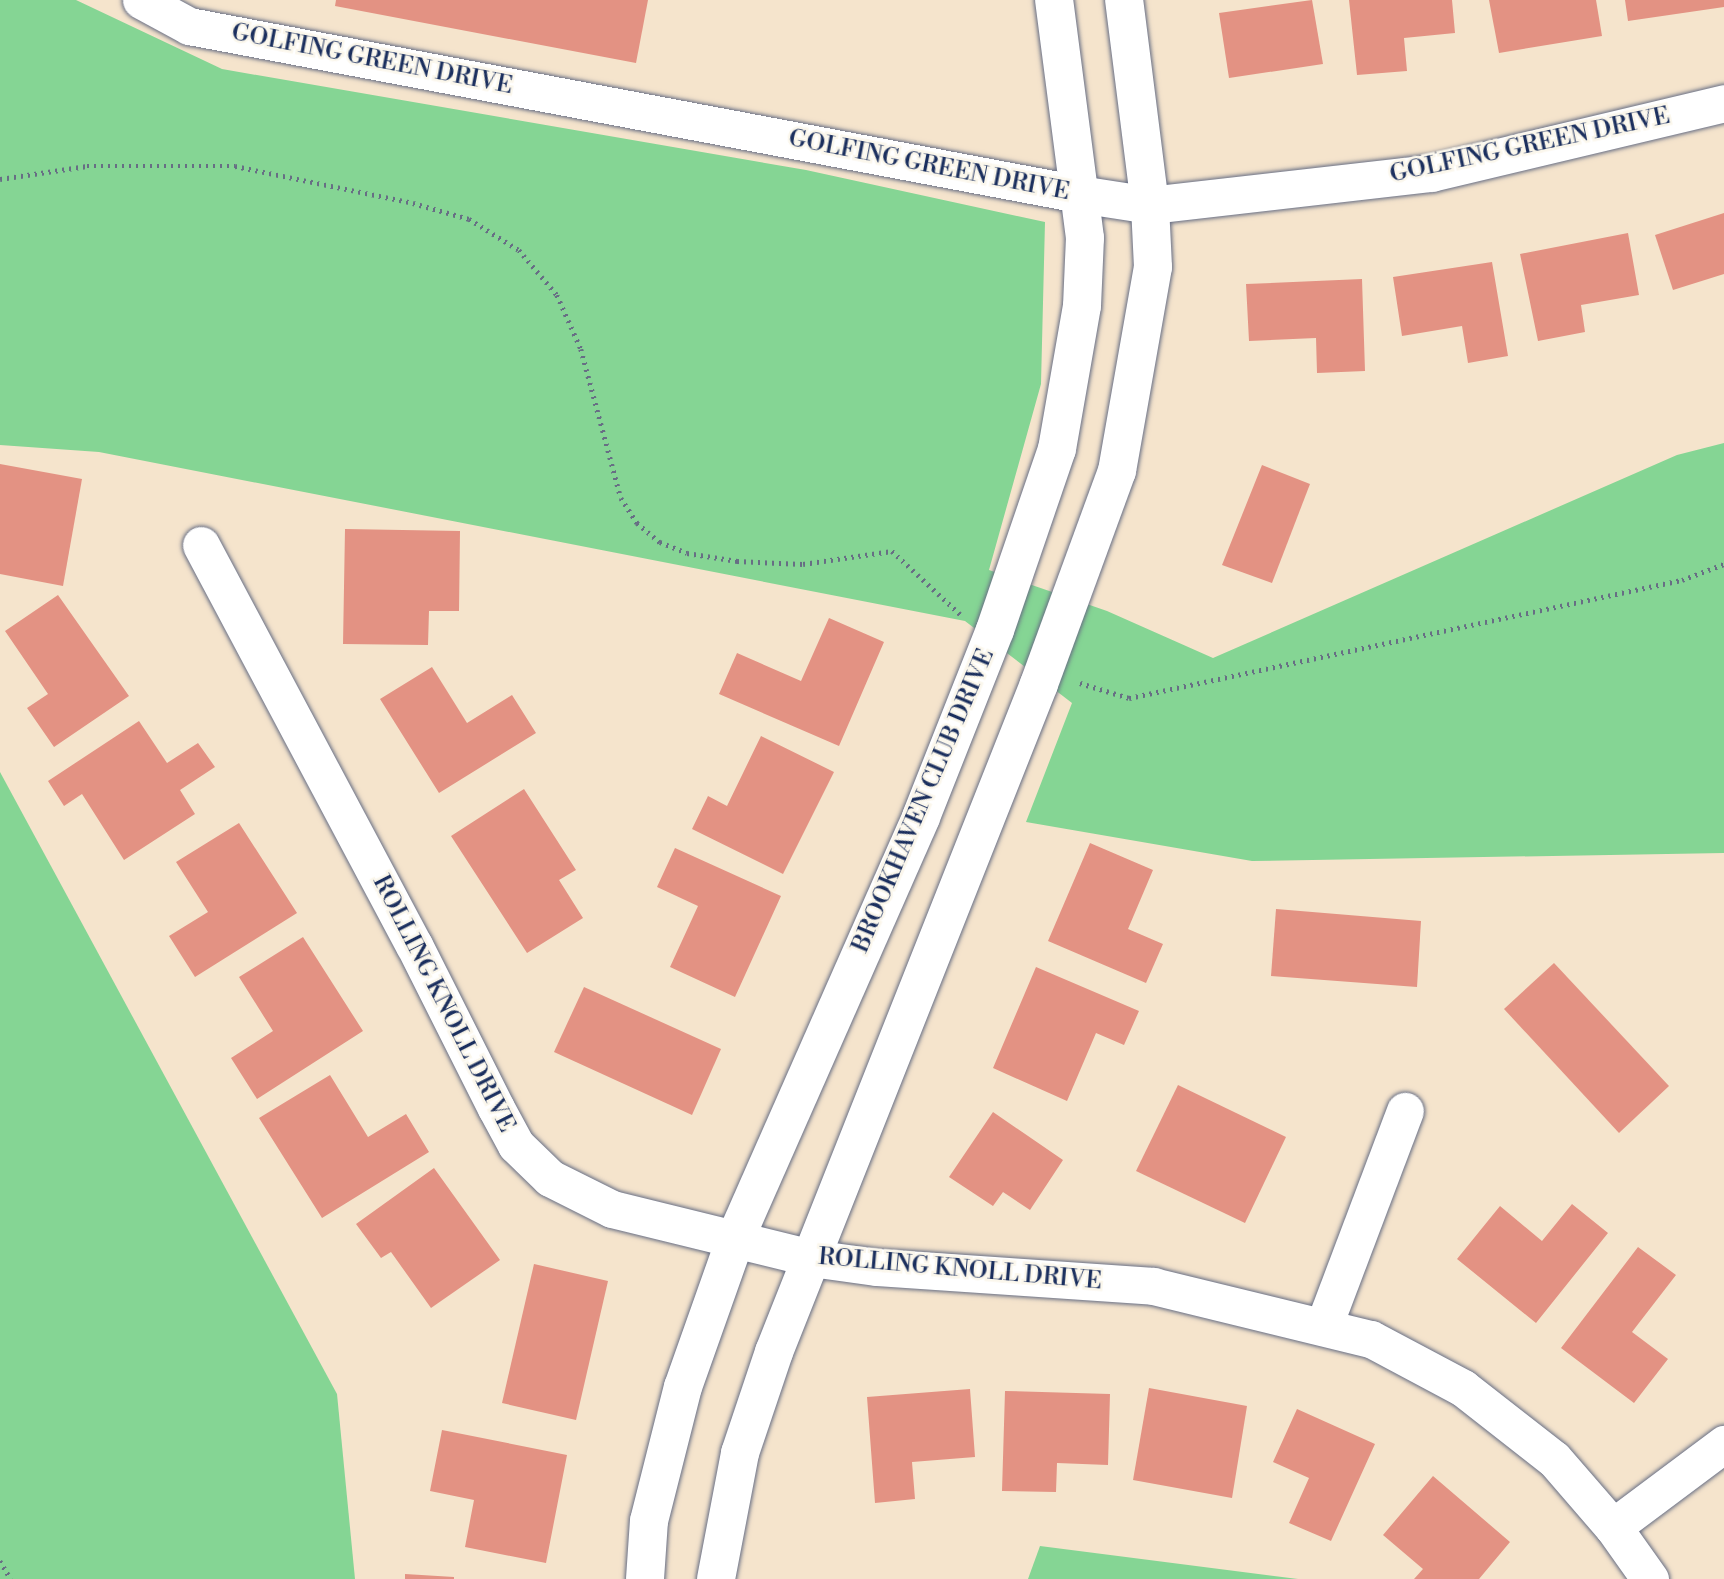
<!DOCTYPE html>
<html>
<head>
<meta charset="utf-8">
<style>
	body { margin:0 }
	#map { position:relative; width:1724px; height:1579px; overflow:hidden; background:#f5e4cc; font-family:"Libre Bodoni",serif }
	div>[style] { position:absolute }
	.green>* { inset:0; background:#85d594 }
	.building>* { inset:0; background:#e39283 }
	.path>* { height:4.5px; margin-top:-2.25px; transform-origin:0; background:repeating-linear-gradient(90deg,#676e84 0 2px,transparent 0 7px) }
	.roads { filter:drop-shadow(0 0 2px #676e84) drop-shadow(0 0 2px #676e84) }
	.minor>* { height:37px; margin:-18.5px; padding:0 18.5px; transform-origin:18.5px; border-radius:18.5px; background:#fff }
	.major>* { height:38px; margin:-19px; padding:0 19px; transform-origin:19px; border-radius:19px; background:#fff }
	span { translate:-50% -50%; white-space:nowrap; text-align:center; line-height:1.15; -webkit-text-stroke:5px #fbf7ec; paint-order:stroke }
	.street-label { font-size:24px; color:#1b2f5e }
</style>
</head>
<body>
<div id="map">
	<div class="green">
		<i style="clip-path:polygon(0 0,76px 0,222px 69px,806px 170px,1045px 222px,1041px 384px,989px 570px,1107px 611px,1213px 658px,1677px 455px,1724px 443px,1724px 853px,1252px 861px,1026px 822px,1072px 703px,965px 621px,99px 452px,0 445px)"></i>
		<i style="clip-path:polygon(0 772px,337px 1394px,355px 1579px,0 1579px)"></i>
		<i style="clip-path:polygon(1040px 1546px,1298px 1579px,1028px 1579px)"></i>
	</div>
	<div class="building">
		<i style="clip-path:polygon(336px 0,648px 0,636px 63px,335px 6px)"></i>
		<i style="clip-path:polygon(1312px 0,1323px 64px,1229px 78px,1219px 13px)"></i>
		<i style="clip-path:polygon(1349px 0,1452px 0,1455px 33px,1404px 38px,1407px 71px,1357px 75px)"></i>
		<i style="clip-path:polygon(1489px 0,1596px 0,1602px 36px,1499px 53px)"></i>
		<i style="clip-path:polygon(1625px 0,1724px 0,1724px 7px,1628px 21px)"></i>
		<i style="clip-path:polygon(1724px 213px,1724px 274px,1673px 290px,1655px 235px)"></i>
		<i style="clip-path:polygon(1628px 233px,1639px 295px,1581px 305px,1585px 332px,1538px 341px,1520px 254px)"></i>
		<i style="clip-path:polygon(1492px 262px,1508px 356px,1468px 363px,1462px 326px,1402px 336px,1393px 277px)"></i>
		<i style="clip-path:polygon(1362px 279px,1365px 371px,1317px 373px,1316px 338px,1249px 341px,1246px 284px)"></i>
		<i style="clip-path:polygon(0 464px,82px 479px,63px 586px,0 574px)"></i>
		<i style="clip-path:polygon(1262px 465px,1310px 484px,1272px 583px,1222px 565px)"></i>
		<i style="clip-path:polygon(345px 529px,460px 531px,459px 611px,429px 611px,428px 645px,343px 644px)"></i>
		<i style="clip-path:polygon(58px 595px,129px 696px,54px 747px,27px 708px,48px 694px,5px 631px)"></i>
		<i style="clip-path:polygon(829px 618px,884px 642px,839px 746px,719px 694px,737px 653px,801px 681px)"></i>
		<i style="clip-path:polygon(432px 667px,467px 723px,512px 695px,536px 733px,439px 793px,380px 699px)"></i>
		<i style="clip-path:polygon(139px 721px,167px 763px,198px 743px,215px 767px,180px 790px,195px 814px,124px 860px,82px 794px,64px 806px,48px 781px)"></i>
		<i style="clip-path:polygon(761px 736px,834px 772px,783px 874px,692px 829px,708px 796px,727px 806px)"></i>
		<i style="clip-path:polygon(524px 789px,576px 870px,559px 880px,583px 918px,527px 953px,451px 836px)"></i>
		<i style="clip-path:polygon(239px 823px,297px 913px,195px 977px,169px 936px,208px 912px,176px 862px)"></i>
		<i style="clip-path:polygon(1090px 843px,1153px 870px,1128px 929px,1163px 944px,1146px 983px,1048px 941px)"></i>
		<i style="clip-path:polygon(675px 848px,781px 896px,735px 997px,670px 967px,698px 906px,657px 887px)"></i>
		<i style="clip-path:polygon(1276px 909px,1421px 921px,1417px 987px,1271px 976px)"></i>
		<i style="clip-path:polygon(303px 937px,363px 1031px,257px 1099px,231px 1058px,273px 1031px,239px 977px)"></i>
		<i style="clip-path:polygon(1554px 963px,1669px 1086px,1619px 1133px,1504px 1009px)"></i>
		<i style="clip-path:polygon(1036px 967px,1139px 1011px,1124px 1045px,1096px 1033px,1067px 1101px,993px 1068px)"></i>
		<i style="clip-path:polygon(584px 987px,721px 1049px,692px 1115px,554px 1052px)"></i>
		<i style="clip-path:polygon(330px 1075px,368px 1137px,406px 1114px,429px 1152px,322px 1218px,259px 1118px)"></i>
		<i style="clip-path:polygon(1178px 1085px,1286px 1137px,1245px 1223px,1136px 1171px)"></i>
		<i style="clip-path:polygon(993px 1112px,1063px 1160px,1030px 1210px,1003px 1192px,993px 1206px,949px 1177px)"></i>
		<i style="clip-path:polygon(434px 1168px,500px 1260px,431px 1308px,391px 1252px,381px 1258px,356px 1224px)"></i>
		<i style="clip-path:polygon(1572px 1204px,1608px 1233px,1536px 1323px,1457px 1259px,1500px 1206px,1542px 1241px)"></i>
		<i style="clip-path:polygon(1638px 1247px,1676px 1275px,1632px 1332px,1668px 1359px,1634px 1403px,1561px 1348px)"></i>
		<i style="clip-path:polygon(534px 1264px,608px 1281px,576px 1420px,502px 1403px)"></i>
		<i style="clip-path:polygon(1149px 1388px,1247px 1406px,1232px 1498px,1133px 1480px)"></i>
		<i style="clip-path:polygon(970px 1389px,975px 1457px,912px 1462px,915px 1499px,875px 1503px,867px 1397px)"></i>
		<i style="clip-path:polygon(1005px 1391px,1110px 1394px,1108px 1465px,1057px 1463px,1056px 1492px,1002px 1491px)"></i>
		<i style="clip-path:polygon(1297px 1409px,1375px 1444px,1331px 1541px,1289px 1523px,1309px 1478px,1273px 1462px)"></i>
		<i style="clip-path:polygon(442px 1430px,567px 1455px,546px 1563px,465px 1547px,474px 1500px,430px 1491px)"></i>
		<i style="clip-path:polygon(1433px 1476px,1510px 1542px,1479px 1579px,1414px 1579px,1423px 1569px,1383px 1535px)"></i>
		<i style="clip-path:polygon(405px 1574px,454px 1577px,454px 1579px,405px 1579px)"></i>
	</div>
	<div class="path">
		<i style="left:0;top:179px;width:88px;rotate:-8.5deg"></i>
		<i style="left:87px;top:166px;width:148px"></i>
		<i style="left:235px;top:166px;width:182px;rotate:11.7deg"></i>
		<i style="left:413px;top:203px;width:58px;rotate:15.9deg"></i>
		<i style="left:469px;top:219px;width:59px;rotate:31.8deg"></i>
		<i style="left:519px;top:250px;width:59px;rotate:49.8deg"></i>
		<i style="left:557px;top:295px;width:59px;rotate:66deg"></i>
		<i style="left:581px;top:349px;width:154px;rotate:75deg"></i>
		<i style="left:621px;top:498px;width:30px;rotate:57deg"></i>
		<i style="left:637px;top:523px;width:30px;rotate:40deg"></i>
		<i style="left:660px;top:542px;width:29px;rotate:22deg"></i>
		<i style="left:687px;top:553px;width:51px;rotate:9.1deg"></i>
		<i style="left:737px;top:561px;width:66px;rotate:2.6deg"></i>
		<i style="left:803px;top:564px;width:90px;rotate:-8.3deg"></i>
		<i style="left:892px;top:551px;width:94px;rotate:42.8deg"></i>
		<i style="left:1080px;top:683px;width:51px;rotate:17deg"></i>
		<i style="left:1129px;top:698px;width:565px;rotate:-12.05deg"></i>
		<i style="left:1682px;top:580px;width:45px;rotate:-20.9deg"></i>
		<i style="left:0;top:1561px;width:21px;rotate:59deg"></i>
	</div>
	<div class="roads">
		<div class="minor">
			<i style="left:141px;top:0;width:55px;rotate:28.4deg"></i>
			<i style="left:189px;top:26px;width:906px;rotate:10.69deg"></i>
			<i style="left:1079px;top:194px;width:72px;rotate:8.8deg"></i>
			<i style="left:1150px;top:205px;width:283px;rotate:-6.5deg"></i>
			<i style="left:1431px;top:173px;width:301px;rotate:-13.4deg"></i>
			<i style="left:201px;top:545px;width:453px;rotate:62deg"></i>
			<i style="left:414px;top:945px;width:182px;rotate:63.3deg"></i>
			<i style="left:496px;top:1108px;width:42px;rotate:61.6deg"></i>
			<i style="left:516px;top:1145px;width:47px;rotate:44.1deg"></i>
			<i style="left:550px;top:1178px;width:69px;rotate:26.6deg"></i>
			<i style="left:612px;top:1209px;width:205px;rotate:13.8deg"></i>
			<i style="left:811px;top:1258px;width:67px;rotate:7.8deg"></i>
			<i style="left:877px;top:1267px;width:277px;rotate:3.9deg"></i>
			<i style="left:1153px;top:1286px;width:224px;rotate:13.7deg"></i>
			<i style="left:1371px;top:1339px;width:104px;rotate:28deg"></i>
			<i style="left:1463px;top:1388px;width:115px;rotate:38deg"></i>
			<i style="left:1554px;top:1459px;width:90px;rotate:49.1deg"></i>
			<i style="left:1613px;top:1527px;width:64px;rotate:54.6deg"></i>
			<i style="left:1324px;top:1325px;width:229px;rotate:-69.3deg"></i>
			<i style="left:1613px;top:1527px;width:139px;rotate:-36.8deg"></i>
		</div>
		<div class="major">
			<i style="left:645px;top:1579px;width:58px;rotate:-86.1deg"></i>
			<i style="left:649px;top:1521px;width:138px;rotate:-75.8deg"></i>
			<i style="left:683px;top:1387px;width:159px;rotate:-70.5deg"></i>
			<i style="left:736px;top:1237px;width:459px;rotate:-66.2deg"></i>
			<i style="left:921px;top:817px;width:201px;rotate:-68.4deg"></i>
			<i style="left:995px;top:630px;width:191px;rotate:-71.1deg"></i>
			<i style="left:1057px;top:449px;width:145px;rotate:-80.1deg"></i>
			<i style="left:1082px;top:306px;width:68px;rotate:-87.5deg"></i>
			<i style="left:1085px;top:238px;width:240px;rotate:-97.4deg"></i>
			<i style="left:716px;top:1579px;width:128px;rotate:-79.2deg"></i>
			<i style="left:740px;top:1453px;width:107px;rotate:-71.4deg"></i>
			<i style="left:774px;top:1352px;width:719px;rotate:-68.36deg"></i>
			<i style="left:1039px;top:684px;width:227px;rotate:-69.9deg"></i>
			<i style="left:1117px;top:471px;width:207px;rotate:-80deg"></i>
			<i style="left:1153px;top:267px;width:62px;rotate:-92.8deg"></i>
			<i style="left:1150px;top:205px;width:207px;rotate:-97.2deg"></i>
		</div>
	</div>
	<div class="street-label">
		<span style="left:372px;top:60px;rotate:11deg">GOLFING GREEN DRIVE</span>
		<span style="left:1530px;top:146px;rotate:-12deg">GOLFING GREEN DRIVE</span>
		<span style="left:929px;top:166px;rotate:11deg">GOLFING GREEN DRIVE</span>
		<span style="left:924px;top:801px;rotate:-67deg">BROOKHAVEN CLUB DRIVE</span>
		<span style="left:443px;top:1004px;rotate:63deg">ROLLING KNOLL DRIVE</span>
		<span style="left:960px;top:1270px;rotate:5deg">ROLLING KNOLL DRIVE</span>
	</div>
</div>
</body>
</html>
